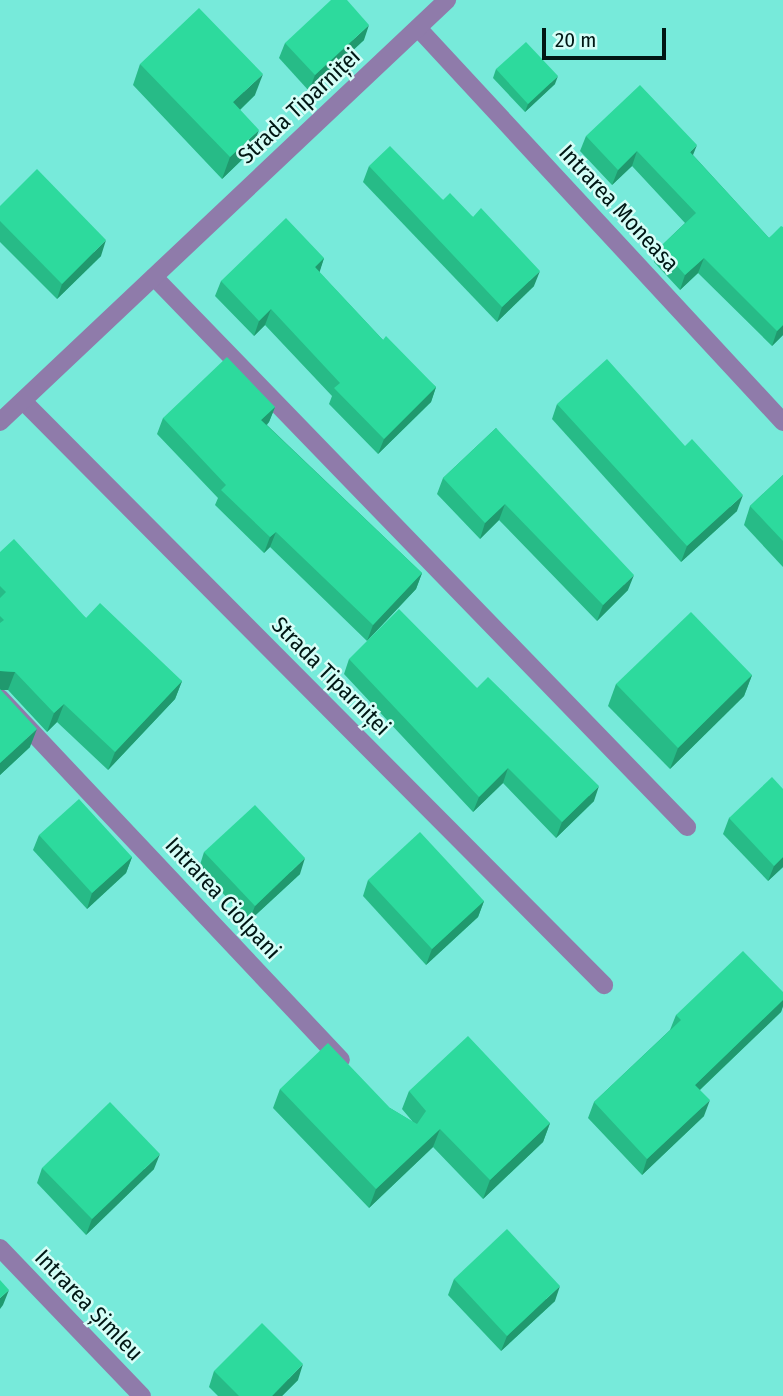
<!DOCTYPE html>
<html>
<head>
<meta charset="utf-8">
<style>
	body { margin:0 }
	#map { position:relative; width:783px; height:1396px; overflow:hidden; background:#77eada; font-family:"Fira Sans Condensed",sans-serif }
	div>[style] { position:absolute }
	.minor>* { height:18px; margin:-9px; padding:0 9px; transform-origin:9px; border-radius:9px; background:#8f7baa }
	.wall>* { inset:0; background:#27bb87 }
	.shaded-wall>* { inset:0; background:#20996e }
	.building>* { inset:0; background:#2dda9d }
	span { translate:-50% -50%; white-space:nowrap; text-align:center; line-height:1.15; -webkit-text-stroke:5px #d5fef7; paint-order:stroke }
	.street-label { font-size:23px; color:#001714 }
	.scale { position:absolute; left:542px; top:28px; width:124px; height:32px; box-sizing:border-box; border:4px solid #001714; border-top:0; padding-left:9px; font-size:21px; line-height:24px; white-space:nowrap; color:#001714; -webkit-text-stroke:5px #d5fef7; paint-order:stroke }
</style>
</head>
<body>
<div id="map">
	<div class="minor">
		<i style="left:418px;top:28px;width:537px;rotate:47.19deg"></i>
		<i style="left:154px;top:277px;width:766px;rotate:45.9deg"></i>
		<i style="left:23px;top:401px;width:824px;rotate:45.15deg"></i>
		<i style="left:0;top:422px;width:615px;rotate:-43.35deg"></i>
		<i style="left:0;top:698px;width:497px;rotate:46.7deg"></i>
		<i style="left:0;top:1248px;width:205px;rotate:46.2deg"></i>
	</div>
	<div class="wall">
		<i style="clip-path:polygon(364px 40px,309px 91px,279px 58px,285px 43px)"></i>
		<i style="clip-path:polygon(140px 64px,255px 95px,240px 110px,251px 151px,222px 179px,133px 85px)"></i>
		<i style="clip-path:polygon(496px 69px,555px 84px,525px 112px,493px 78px)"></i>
		<i style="clip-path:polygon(586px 136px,693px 155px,769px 238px,783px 227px,783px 335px,772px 346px,698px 273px,680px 290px,654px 262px,660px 247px,685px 223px,632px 166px,612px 185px,580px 151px)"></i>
		<i style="clip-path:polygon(369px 166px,443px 200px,473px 217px,534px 286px,497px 322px,363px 182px)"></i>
		<i style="clip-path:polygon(0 206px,101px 256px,57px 299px,0 242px)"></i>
		<i style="clip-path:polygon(324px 258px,319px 272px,383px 340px,436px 387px,431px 402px,378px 454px,329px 404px,332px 396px,265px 325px,254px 336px,215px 296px,221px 281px)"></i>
		<i style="clip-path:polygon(557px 404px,737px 511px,681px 562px,552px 419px)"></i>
		<i style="clip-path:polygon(275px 407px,269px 422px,267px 425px,422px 573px,416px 589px,367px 641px,270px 547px,264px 553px,215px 505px,218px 498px,157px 434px,163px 418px)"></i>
		<i style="clip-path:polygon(496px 428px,628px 590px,597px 621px,499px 520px,480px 539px,437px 494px,443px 478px)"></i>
		<i style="clip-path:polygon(783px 475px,783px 567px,744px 525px,750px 506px)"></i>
		<i style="clip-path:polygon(0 552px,86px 618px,182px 681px,175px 699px,108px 770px,57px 722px,47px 732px,8px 690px,0 690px,30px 747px,0 775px)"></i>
		<i style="clip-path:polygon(349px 659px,477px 688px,594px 801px,556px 838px,503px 783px,473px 812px,344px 674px)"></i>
		<i style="clip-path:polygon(752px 675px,744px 696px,670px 769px,608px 706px,616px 684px)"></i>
		<i style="clip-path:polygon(783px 789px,783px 867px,768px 881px,723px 834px,729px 818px)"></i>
		<i style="clip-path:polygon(39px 835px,132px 857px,126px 873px,87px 909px,33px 850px)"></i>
		<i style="clip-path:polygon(204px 852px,300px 874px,249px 921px,199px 868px)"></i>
		<i style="clip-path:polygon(368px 880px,484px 901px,478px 917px,426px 965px,363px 896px)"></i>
		<i style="clip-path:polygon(783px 992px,783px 1006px,781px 1012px,700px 1090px,704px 1116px,642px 1175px,588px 1118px,594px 1102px,670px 1030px,676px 1015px)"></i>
		<i style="clip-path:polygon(280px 1089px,390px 1108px,413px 1122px,402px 1109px,409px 1091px,550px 1123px,543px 1142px,483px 1199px,433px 1147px,369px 1208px,273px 1108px)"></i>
		<i style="clip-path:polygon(42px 1168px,154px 1169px,86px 1235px,37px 1183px)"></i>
		<i style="clip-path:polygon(454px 1279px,555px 1301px,501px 1351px,448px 1295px)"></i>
		<i style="clip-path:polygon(214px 1371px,298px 1380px,282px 1396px,218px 1396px,209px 1387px)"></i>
	</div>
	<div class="shaded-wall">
		<i style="clip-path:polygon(369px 25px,364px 40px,309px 91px,315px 75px)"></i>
		<i style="clip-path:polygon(263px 74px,255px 95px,225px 124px,233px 102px)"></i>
		<i style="clip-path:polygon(558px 76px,555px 84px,525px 112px,528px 104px)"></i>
		<i style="clip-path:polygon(259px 130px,251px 151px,222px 179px,230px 157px)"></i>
		<i style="clip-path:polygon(697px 145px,691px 160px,690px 152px)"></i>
		<i style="clip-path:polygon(637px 151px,632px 166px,612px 185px,618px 170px)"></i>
		<i style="clip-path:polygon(106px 240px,101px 256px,57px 299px,62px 284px)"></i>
		<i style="clip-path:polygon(324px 258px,319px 274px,315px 267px)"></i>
		<i style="clip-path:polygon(704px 258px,698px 273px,680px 290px,685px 275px)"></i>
		<i style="clip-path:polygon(540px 271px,534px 286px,497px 322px,502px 307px)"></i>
		<i style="clip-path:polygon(271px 309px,265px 325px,254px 336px,259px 321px)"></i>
		<i style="clip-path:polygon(783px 325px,783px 335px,772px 346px,777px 331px)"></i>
		<i style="clip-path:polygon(436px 387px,431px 402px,378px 454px,384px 439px)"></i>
		<i style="clip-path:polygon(275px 407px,269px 422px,256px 435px,261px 420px)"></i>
		<i style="clip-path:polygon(743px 495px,737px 511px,681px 562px,687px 546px)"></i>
		<i style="clip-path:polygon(505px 504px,499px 520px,480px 539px,485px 523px)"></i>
		<i style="clip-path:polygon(276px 532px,270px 547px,264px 553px,270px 537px)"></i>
		<i style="clip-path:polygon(422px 573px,416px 589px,367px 641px,373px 625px)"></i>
		<i style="clip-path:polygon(634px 575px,628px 590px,597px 621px,603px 605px)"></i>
		<i style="clip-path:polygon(0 671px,15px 672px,8px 690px,0 690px)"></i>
		<i style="clip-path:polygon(752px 675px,744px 696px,670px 769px,678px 748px)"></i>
		<i style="clip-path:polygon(182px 681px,175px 699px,108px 770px,115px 752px)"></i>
		<i style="clip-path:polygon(64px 704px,57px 722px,47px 732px,54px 713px)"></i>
		<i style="clip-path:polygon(37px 729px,30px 747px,0 775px,0 763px)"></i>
		<i style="clip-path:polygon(508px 768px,503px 783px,473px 812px,479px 797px)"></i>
		<i style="clip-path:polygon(599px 786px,594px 801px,556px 838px,562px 822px)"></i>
		<i style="clip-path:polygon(132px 857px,126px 873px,87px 909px,92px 893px)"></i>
		<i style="clip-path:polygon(783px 857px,783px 867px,768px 881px,774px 866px)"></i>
		<i style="clip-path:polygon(305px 858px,300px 874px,249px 921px,255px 906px)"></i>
		<i style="clip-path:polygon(484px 901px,478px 917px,426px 965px,432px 949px)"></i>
		<i style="clip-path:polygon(783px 1000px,783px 1006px,781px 1012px,689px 1100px,695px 1085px)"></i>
		<i style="clip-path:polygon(710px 1100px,704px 1116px,642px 1175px,647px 1159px)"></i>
		<i style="clip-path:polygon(550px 1123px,543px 1142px,483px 1199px,490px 1180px)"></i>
		<i style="clip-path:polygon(440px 1129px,433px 1147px,369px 1208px,376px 1189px)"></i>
		<i style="clip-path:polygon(160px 1154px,154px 1169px,86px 1235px,92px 1219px)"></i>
		<i style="clip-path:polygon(560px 1286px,555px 1301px,501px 1351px,507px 1336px)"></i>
		<i style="clip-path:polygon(9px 1290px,3px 1305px,0 1309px,0 1298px)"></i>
		<i style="clip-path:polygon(303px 1364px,298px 1380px,282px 1396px,272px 1396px)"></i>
	</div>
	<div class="building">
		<i style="clip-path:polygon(331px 0,347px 0,369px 25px,315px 75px,285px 43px)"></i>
		<i style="clip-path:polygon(199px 8px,263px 74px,233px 102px,259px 130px,230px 157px,140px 64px)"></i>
		<i style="clip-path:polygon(526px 42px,558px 76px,528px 104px,496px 69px)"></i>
		<i style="clip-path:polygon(640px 85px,697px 145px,690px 152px,769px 238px,781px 226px,783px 227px,783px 325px,777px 331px,704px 258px,685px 275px,660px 247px,696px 213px,637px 151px,618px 170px,586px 136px)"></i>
		<i style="clip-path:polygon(390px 146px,443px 200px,450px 193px,473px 217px,481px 208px,540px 271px,502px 307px,369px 166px)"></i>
		<i style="clip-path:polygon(37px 169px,106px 240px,62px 284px,0 221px,0 206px)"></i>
		<i style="clip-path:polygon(286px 218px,324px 258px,315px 267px,383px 340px,386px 336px,436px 387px,384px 439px,334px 388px,340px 383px,271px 309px,259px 321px,221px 281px)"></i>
		<i style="clip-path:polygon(227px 357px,275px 407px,261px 420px,422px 573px,373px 625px,276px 532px,270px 537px,221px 490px,226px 485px,163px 418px)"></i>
		<i style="clip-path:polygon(607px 359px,685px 446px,692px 439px,743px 495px,687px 546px,557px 404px)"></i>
		<i style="clip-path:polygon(496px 428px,634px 575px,603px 605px,505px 504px,485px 523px,443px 478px)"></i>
		<i style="clip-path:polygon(783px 475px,783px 541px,750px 506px)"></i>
		<i style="clip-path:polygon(14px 539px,86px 618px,100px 603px,182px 681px,115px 752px,64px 704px,54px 713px,15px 672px,0 671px,0 623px,4px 620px,0 616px,0 598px,6px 592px,0 586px,0 552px)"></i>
		<i style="clip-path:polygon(399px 609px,477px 688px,488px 677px,599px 786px,562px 822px,508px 768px,479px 797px,349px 659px)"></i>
		<i style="clip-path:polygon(691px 612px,752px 675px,678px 748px,616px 684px)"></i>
		<i style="clip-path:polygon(0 689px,37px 729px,0 763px)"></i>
		<i style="clip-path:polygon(772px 777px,783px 789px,783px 857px,774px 866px,729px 818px)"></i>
		<i style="clip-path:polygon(79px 799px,132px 857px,92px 893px,39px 835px)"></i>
		<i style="clip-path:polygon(255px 805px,305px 858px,255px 906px,204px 852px)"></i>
		<i style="clip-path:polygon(420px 832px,484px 901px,432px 949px,368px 880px)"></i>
		<i style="clip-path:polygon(743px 951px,783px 992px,783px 1000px,695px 1085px,710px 1100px,647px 1159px,594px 1102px,681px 1020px,676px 1015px)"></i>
		<i style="clip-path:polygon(468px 1036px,550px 1123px,490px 1180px,440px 1129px,376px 1189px,280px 1089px,328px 1043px,390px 1108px,417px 1124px,426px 1111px,409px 1091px)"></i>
		<i style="clip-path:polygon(110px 1102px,160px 1154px,92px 1219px,42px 1168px)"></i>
		<i style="clip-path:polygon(507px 1229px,560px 1286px,507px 1336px,454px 1279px)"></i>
		<i style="clip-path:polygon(0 1280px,9px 1290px,0 1298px)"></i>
		<i style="clip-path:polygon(262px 1323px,303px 1364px,272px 1396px,239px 1396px,214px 1371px)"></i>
	</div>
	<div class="street-label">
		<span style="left:299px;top:106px;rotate:-43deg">Strada Tiparniței</span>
		<span style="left:619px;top:208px;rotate:47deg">Intrarea Moneasa</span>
		<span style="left:331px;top:676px;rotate:45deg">Strada Tiparniței</span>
		<span style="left:223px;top:898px;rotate:47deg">Intrarea Ciolpani</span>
		<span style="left:89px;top:1305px;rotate:46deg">Intrarea Șimleu</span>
	</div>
	<div class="scale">20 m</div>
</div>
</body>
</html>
